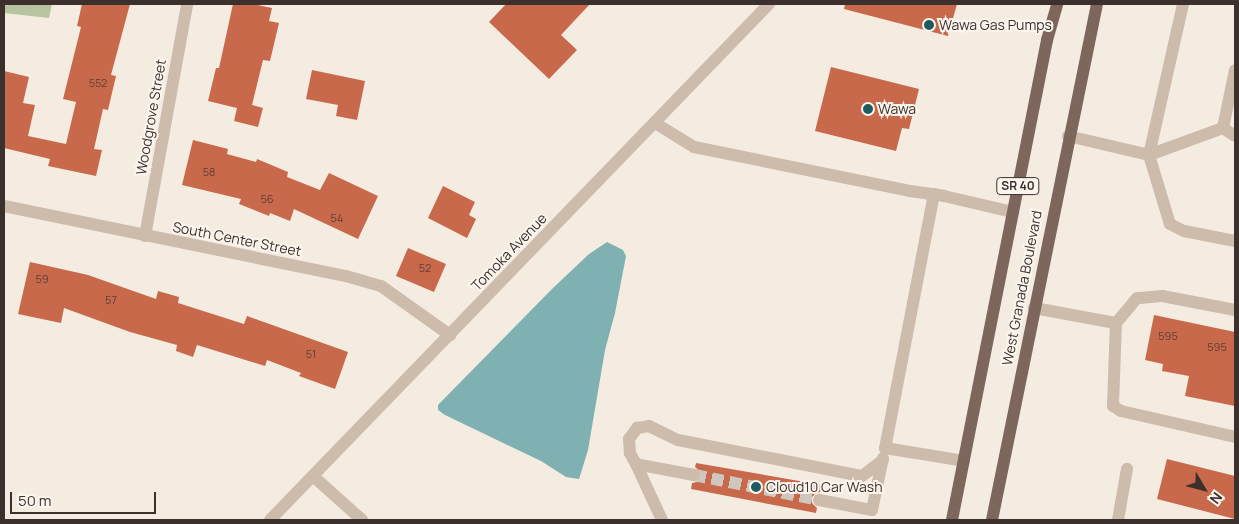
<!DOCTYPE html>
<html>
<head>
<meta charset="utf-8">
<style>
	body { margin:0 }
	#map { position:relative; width:1239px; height:524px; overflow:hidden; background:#f4ebe1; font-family:Manrope,sans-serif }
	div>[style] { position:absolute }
	.green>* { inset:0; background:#b8c4a0 }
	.water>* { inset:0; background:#7fb0b2 }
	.building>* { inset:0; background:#c8694b }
	.minor-tunnel>* { height:12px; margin-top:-6px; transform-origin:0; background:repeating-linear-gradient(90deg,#cfc6bd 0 12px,transparent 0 18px) }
	.minor>* { height:12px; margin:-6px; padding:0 6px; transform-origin:6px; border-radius:6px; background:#cdbbac }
	.major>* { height:12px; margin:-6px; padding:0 6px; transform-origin:6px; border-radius:6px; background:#7d675c }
	.dots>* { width:14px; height:14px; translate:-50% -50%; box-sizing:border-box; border:2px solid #fbf5ee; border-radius:50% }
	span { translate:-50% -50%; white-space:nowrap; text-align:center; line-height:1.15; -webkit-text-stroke:4px #fbf5ee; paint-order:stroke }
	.number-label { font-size:11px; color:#5e3e33 }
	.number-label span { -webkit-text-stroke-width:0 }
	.shield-label span { padding:1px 4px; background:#fbf5ee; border:1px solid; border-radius:4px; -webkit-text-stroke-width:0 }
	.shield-label { font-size:12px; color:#3b302b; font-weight:700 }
	.poi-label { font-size:14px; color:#3b302b }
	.left { translate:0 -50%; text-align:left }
	.street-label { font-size:14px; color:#3b302b }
	.frame { position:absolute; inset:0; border:5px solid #3b302b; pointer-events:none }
	.north { position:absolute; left:1179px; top:464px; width:50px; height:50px; -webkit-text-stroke:4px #fbf5ee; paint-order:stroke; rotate:127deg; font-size:14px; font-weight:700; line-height:20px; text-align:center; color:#3b302b }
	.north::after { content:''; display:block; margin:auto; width:18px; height:22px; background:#3b302b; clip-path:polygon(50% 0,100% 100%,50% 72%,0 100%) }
	.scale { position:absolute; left:10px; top:492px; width:146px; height:22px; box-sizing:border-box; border:2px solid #3b302b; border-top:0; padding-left:6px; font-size:15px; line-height:18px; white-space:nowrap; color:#3b302b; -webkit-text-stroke:4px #fbf5ee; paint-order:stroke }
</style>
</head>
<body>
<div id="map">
	<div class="green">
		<i style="clip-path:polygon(4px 4px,52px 4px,49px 18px,4px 13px)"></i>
	</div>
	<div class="water">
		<i style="clip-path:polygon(607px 242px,623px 250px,626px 256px,615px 313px,605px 350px,588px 450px,579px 479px,566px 477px,541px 461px,445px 415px,438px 410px,438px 405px,552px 289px,589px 254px)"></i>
	</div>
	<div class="building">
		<i style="clip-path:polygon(82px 4px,130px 4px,111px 75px,116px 76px,108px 110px,103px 109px,94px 149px,102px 150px,96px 176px,48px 166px,50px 159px,4px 148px,4px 71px,29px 77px,23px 103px,35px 105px,28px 136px,66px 144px,76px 102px,63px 99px,81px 27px,77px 26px)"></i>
		<i style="clip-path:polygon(233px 4px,253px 4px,272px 8px,269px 21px,279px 23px,270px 61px,263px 60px,252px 105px,263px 108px,258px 127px,234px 121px,237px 108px,208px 101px,216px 68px,219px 68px)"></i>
		<i style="clip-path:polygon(506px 4px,590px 4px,561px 35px,577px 50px,549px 79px,489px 22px)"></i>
		<i style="clip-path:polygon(845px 4px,957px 4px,948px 36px,844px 9px)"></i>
		<i style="clip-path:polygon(831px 67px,919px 89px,909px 129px,902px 128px,896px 151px,815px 131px)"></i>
		<i style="clip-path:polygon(312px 70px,365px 81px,357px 120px,336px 116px,338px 105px,306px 99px)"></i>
		<i style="clip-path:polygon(193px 140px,228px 149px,227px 154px,256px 162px,257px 159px,288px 172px,287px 177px,320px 190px,329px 173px,378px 196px,358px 239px,294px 209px,290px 221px,270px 213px,269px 216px,239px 204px,241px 199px,182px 185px)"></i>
		<i style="clip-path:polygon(443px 186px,475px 202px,469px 215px,476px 219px,467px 238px,428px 218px)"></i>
		<i style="clip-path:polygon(408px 248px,446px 264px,434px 292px,396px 276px)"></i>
		<i style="clip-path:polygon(30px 262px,88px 275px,156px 299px,158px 291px,179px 297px,178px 303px,244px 324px,247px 316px,348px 352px,335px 389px,299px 376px,301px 373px,267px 360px,265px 366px,197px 345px,193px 357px,176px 351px,177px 345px,130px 332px,64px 308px,61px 323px,18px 314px)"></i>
		<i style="clip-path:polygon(1154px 315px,1235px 332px,1235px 406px,1185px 396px,1189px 376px,1162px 371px,1163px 364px,1145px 360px)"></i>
		<i style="clip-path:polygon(1167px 459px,1235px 476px,1235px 519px,1157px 499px)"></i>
		<i style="clip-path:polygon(696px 463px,822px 485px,820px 492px,816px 493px,811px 498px,812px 503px,817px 508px,816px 513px,691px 489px,692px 483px,697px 482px,702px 477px,701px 472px,695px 467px)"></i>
	</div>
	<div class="minor-tunnel">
		<i style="left:694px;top:475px;width:127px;rotate:11.3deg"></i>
	</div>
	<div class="minor">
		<i style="left:1183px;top:4px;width:155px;rotate:102.7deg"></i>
		<i style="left:1149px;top:155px;width:72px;rotate:73.1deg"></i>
		<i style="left:1170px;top:224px;width:16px;rotate:27deg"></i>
		<i style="left:1184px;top:231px;width:52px;rotate:11.1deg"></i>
		<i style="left:655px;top:123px;width:46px;rotate:31.6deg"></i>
		<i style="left:694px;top:147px;width:220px;rotate:11.5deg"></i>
		<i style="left:910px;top:191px;width:34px;rotate:8deg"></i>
		<i style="left:944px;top:196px;width:71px;rotate:13.1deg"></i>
		<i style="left:1223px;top:128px;width:14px;rotate:34deg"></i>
		<i style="left:1068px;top:136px;width:83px;rotate:13.2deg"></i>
		<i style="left:1149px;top:155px;width:79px;rotate:-20deg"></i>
		<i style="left:1223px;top:128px;width:59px;rotate:-78.3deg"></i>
		<i style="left:934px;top:194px;width:259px;rotate:100.9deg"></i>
		<i style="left:885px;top:448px;width:80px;rotate:9.3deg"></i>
		<i style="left:4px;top:206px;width:349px;rotate:11.6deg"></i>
		<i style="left:346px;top:276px;width:36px;rotate:16deg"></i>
		<i style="left:381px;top:286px;width:85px;rotate:35.4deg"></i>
		<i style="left:145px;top:236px;width:236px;rotate:-79.7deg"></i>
		<i style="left:1034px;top:308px;width:83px;rotate:10.4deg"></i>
		<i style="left:1235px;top:310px;width:74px;rotate:-169.1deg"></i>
		<i style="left:1162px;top:296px;width:25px;rotate:175deg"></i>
		<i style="left:1137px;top:298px;width:33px;rotate:130deg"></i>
		<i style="left:1116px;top:323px;width:83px;rotate:92.1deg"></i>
		<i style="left:1113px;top:406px;width:9px;rotate:32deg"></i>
		<i style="left:1121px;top:411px;width:117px;rotate:12.8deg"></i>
		<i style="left:636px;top:464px;width:62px;rotate:65.1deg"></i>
		<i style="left:694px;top:475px;width:59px;rotate:-169.3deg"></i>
		<i style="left:636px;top:464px;width:13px;rotate:-119deg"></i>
		<i style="left:630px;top:453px;width:14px;rotate:-94deg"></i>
		<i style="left:629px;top:439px;width:14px;rotate:-54deg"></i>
		<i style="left:637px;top:428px;width:12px;rotate:-9deg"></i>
		<i style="left:649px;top:426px;width:32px;rotate:26deg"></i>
		<i style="left:678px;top:440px;width:187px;rotate:11.1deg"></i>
		<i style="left:862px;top:476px;width:26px;rotate:-37deg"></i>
		<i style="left:313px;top:476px;width:66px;rotate:41.9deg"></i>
		<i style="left:819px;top:500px;width:54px;rotate:10.7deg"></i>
		<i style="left:872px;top:510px;width:53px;rotate:-78.1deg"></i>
		<i style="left:270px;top:520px;width:718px;rotate:-45.96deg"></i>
		<i style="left:1118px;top:520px;width:52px;rotate:-80deg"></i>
	</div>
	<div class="major">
		<i style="left:952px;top:520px;width:489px;rotate:-78.8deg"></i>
		<i style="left:1047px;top:40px;width:37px;rotate:-74deg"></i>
		<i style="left:992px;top:520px;width:527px;rotate:-78.5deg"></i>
	</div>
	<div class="dots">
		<i style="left:929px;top:25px;background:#1f5a5e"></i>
		<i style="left:868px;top:109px;background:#1f5a5e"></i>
		<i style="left:756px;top:487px;background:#1f5a5e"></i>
	</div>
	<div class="number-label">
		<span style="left:98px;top:83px">552</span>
		<span style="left:209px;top:172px">58</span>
		<span style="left:267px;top:199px">56</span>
		<span style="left:337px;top:218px">54</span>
		<span style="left:425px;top:268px">52</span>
		<span style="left:42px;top:279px">59</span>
		<span style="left:111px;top:300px">57</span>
		<span style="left:1168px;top:336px">595</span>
		<span style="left:1217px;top:347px">595</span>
		<span style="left:311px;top:354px">51</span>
	</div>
	<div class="shield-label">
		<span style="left:1018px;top:186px">SR 40</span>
	</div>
	<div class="poi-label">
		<span class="left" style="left:939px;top:25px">Wawa Gas Pumps</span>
		<span class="left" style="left:878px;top:109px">Wawa</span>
		<span class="left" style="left:766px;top:487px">Cloud10 Car Wash</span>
	</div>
	<div class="street-label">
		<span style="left:151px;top:117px;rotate:-80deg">Woodgrove Street</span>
		<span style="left:237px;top:239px;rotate:11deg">South Center Street</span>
		<span style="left:509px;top:252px;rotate:-46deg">Tomoka Avenue</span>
		<span style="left:1022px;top:288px;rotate:-79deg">West Granada Boulevard</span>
	</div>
	<div class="frame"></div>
	<div class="north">N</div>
	<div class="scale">50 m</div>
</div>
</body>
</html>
